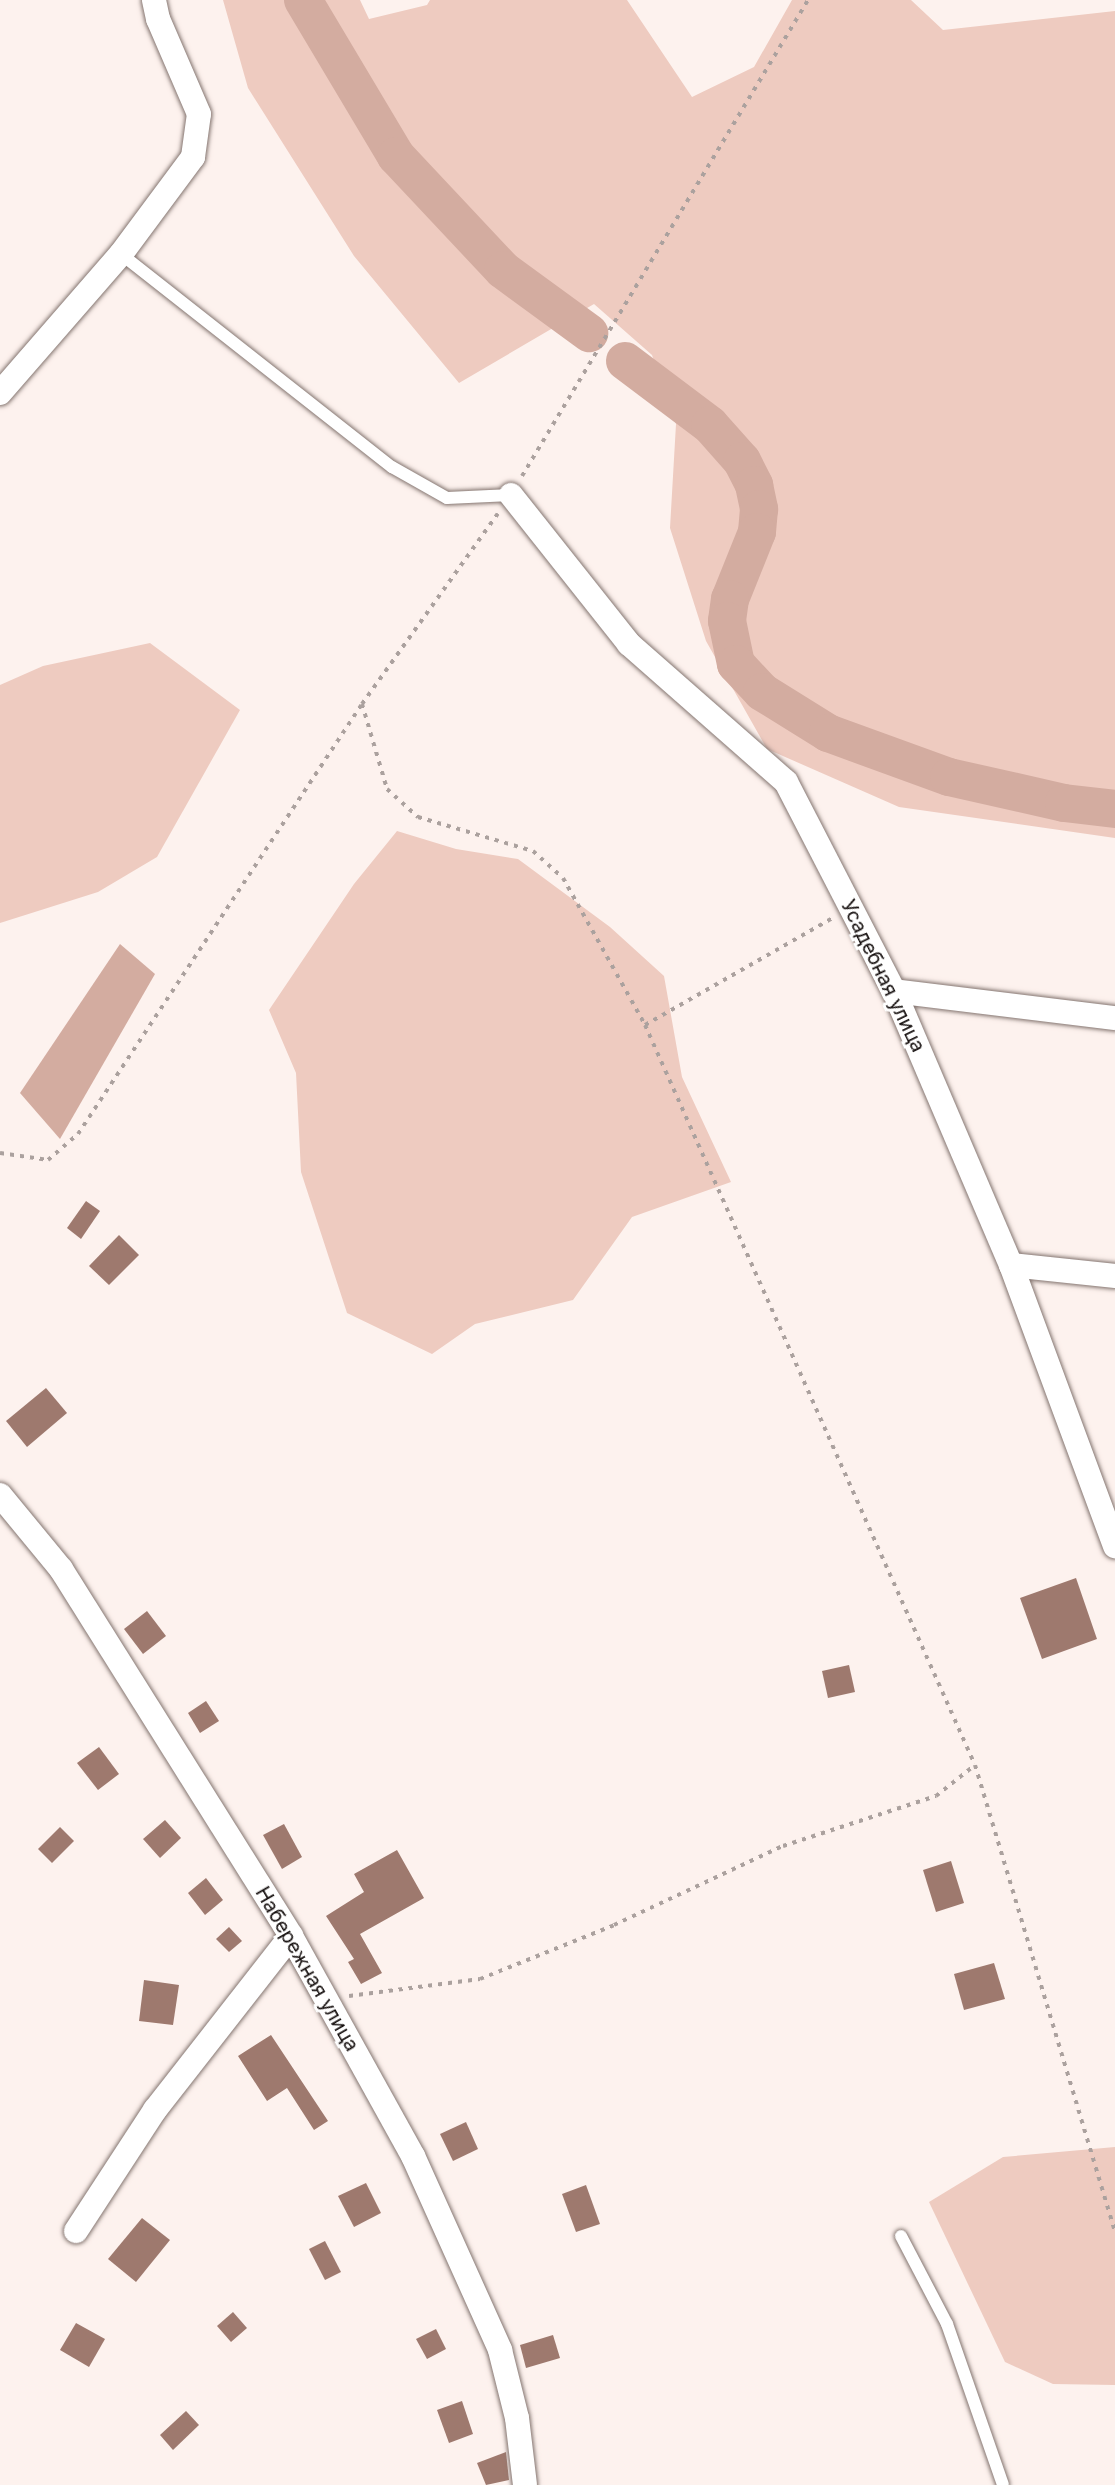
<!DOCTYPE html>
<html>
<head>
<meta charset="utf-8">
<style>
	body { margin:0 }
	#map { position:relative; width:1115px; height:2485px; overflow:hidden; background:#fdf2ee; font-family:Inter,sans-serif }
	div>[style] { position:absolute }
	.green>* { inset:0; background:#eecbc0 }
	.water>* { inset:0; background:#d3aca0 }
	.river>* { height:38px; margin:-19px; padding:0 19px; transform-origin:19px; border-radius:19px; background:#d3aca0 }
	.building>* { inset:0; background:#9e796e }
	.path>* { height:4px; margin-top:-2px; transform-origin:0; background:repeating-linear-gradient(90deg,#aba19e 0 4px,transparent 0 10px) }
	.roads { filter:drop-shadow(0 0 2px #847570) drop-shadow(0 0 2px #847570) }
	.service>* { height:12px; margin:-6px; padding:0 6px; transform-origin:6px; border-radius:6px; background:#fff }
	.minor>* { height:24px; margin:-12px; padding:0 12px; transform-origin:12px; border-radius:12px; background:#fff }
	span { translate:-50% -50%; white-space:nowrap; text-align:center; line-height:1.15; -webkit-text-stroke:6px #fff; paint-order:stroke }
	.street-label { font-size:20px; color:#130d0c }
</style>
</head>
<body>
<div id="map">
	<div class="green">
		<i style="clip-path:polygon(223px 0,360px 0,369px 19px,427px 5px,430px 0,627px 0,692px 97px,754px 67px,792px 0,911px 0,943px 30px,1115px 11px,1115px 838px,899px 807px,767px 749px,706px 641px,670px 528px,676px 424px,652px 355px,594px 304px,459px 383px,354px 256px,248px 88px)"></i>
		<i style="clip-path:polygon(150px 643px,240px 710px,157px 857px,98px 892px,0 923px,0 685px,43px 666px)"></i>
		<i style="clip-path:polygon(397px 831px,456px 849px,518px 859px,610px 927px,664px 976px,682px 1077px,731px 1182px,632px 1217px,573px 1300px,475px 1324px,432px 1354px,347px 1313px,301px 1172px,296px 1073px,269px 1010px,354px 884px)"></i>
		<i style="clip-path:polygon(1115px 2147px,1115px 2385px,1053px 2384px,1005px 2362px,929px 2202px,1003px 2157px)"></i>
	</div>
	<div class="water">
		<i style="clip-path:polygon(120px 944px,155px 974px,60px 1139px,20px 1093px)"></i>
	</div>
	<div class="river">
		<i style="left:303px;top:0;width:182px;rotate:59.2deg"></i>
		<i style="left:396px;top:156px;width:156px;rotate:46.8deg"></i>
		<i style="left:503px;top:270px;width:107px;rotate:36.2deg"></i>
		<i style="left:625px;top:361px;width:106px;rotate:37deg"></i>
		<i style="left:710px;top:425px;width:48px;rotate:48.4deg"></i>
		<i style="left:742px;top:461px;width:27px;rotate:63deg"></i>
		<i style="left:754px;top:485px;width:25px;rotate:78deg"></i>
		<i style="left:759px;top:509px;width:23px;rotate:95deg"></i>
		<i style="left:757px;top:532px;width:72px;rotate:111.9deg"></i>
		<i style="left:730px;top:599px;width:22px;rotate:98deg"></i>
		<i style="left:727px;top:621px;width:44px;rotate:78.2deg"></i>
		<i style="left:736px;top:664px;width:38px;rotate:47deg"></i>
		<i style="left:762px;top:692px;width:78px;rotate:31.8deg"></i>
		<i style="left:828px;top:733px;width:129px;rotate:20deg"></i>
		<i style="left:949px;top:777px;width:118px;rotate:12.7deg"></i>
		<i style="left:1064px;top:803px;width:51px;rotate:6.7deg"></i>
	</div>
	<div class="building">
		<i style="clip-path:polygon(86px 1201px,100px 1211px,81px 1239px,67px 1228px)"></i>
		<i style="clip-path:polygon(119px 1235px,139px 1255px,109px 1285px,89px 1266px)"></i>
		<i style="clip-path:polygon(46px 1388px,67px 1413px,27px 1447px,6px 1421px)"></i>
		<i style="clip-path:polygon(1076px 1578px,1097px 1639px,1042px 1659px,1020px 1598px)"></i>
		<i style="clip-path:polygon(147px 1611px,166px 1636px,143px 1654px,124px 1629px)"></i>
		<i style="clip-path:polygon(849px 1665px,855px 1692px,828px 1698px,822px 1671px)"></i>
		<i style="clip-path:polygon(206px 1701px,219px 1721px,200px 1733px,188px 1713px)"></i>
		<i style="clip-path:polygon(99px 1747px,119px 1774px,98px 1790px,77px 1763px)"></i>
		<i style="clip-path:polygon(165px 1820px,181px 1838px,160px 1858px,143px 1839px)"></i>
		<i style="clip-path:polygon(284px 1824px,302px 1857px,282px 1869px,263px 1835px)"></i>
		<i style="clip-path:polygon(60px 1827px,74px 1841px,52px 1863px,38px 1849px)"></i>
		<i style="clip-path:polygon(397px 1850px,424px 1898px,360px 1934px,382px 1973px,361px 1984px,348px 1962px,354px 1959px,326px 1916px,364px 1892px,354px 1874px)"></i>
		<i style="clip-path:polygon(951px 1861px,964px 1903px,936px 1912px,923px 1870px)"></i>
		<i style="clip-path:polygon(206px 1878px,223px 1900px,205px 1915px,188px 1893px)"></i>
		<i style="clip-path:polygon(229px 1927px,242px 1941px,229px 1952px,216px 1939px)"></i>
		<i style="clip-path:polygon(994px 1963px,1005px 1999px,964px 2010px,954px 1974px)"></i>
		<i style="clip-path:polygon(144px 1980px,179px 1985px,173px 2025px,139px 2021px)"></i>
		<i style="clip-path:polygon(271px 2035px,328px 2121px,314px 2130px,287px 2088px,267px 2101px,238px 2056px)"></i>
		<i style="clip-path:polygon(466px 2122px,478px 2149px,453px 2161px,440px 2134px)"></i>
		<i style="clip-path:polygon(366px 2183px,381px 2213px,354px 2227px,338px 2196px)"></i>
		<i style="clip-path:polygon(586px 2185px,600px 2224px,576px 2232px,562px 2194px)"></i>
		<i style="clip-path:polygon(142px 2218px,170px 2240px,136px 2282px,108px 2259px)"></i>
		<i style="clip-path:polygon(325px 2241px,341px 2272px,325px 2280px,309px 2249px)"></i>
		<i style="clip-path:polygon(233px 2312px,247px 2328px,231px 2342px,217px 2326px)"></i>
		<i style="clip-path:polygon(76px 2323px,105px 2339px,89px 2367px,60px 2350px)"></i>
		<i style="clip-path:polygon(436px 2329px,446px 2349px,427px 2359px,416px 2339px)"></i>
		<i style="clip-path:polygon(553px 2335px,560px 2358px,526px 2368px,520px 2345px)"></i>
		<i style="clip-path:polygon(462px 2401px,473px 2434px,449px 2443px,437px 2410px)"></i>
		<i style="clip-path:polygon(186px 2411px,199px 2425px,173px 2450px,160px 2435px)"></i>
		<i style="clip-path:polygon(506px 2452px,509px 2480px,486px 2485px,477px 2463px)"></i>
	</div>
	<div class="path">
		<i style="left:522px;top:476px;width:555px;rotate:-59deg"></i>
		<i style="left:362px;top:704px;width:89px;rotate:73.6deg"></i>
		<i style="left:387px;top:789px;width:42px;rotate:42.1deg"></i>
		<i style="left:418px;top:817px;width:120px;rotate:16.5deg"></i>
		<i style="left:533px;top:851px;width:40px;rotate:42deg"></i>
		<i style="left:563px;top:878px;width:168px;rotate:60.8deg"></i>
		<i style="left:645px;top:1025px;width:810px;rotate:65.97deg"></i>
		<i style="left:975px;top:1765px;width:488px;rotate:73.3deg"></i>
		<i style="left:645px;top:1025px;width:218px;rotate:-29.7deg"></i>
		<i style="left:0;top:1153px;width:49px;rotate:8.3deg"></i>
		<i style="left:48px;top:1160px;width:40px;rotate:-41deg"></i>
		<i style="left:78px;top:1134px;width:515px;rotate:-56.56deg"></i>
		<i style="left:362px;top:704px;width:234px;rotate:-54.5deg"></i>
		<i style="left:349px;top:1996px;width:132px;rotate:-7.4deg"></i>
		<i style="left:480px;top:1979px;width:144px;rotate:-21.9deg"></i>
		<i style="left:614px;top:1925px;width:187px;rotate:-25.1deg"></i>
		<i style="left:783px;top:1846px;width:161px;rotate:-18.1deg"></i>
		<i style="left:936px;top:1796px;width:50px;rotate:-38.5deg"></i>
	</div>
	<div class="roads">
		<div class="service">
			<i style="left:121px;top:254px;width:345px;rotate:38.2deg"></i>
			<i style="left:392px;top:467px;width:63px;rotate:29.4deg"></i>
			<i style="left:447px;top:498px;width:64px;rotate:-2.7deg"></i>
			<i style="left:901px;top:2236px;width:99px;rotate:62.4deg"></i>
			<i style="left:947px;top:2324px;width:170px;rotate:70.8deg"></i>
		</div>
		<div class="minor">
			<i style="left:0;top:393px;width:184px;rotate:-49deg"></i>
			<i style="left:121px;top:254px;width:121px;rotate:-53.4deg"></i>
			<i style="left:193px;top:157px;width:43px;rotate:-82.1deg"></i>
			<i style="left:199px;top:114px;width:103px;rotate:-113.3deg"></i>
			<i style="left:158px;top:19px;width:19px;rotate:-102deg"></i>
			<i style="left:511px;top:495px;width:190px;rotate:51.6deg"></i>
			<i style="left:629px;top:644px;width:209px;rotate:41.3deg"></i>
			<i style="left:786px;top:782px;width:235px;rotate:62.7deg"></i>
			<i style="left:894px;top:991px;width:298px;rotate:66.9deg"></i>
			<i style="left:1011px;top:1265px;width:300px;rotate:69.7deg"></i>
			<i style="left:894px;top:991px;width:223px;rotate:7deg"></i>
			<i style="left:1011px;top:1265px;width:105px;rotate:6deg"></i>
			<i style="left:0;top:1495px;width:96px;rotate:50.5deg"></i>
			<i style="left:61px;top:1569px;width:433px;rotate:57.9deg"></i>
			<i style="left:291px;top:1936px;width:252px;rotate:61deg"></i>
			<i style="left:413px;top:2156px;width:213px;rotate:65.8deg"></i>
			<i style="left:500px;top:2350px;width:70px;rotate:76deg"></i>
			<i style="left:517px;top:2418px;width:67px;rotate:83.2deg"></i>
			<i style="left:76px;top:2231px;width:145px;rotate:-56.9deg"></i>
			<i style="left:155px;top:2110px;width:221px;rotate:-52deg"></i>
		</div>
	</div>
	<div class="street-label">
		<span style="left:883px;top:976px;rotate:64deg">Усадебная улица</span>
		<span style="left:307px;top:1969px;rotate:60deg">Набережная улица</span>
	</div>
</div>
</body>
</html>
